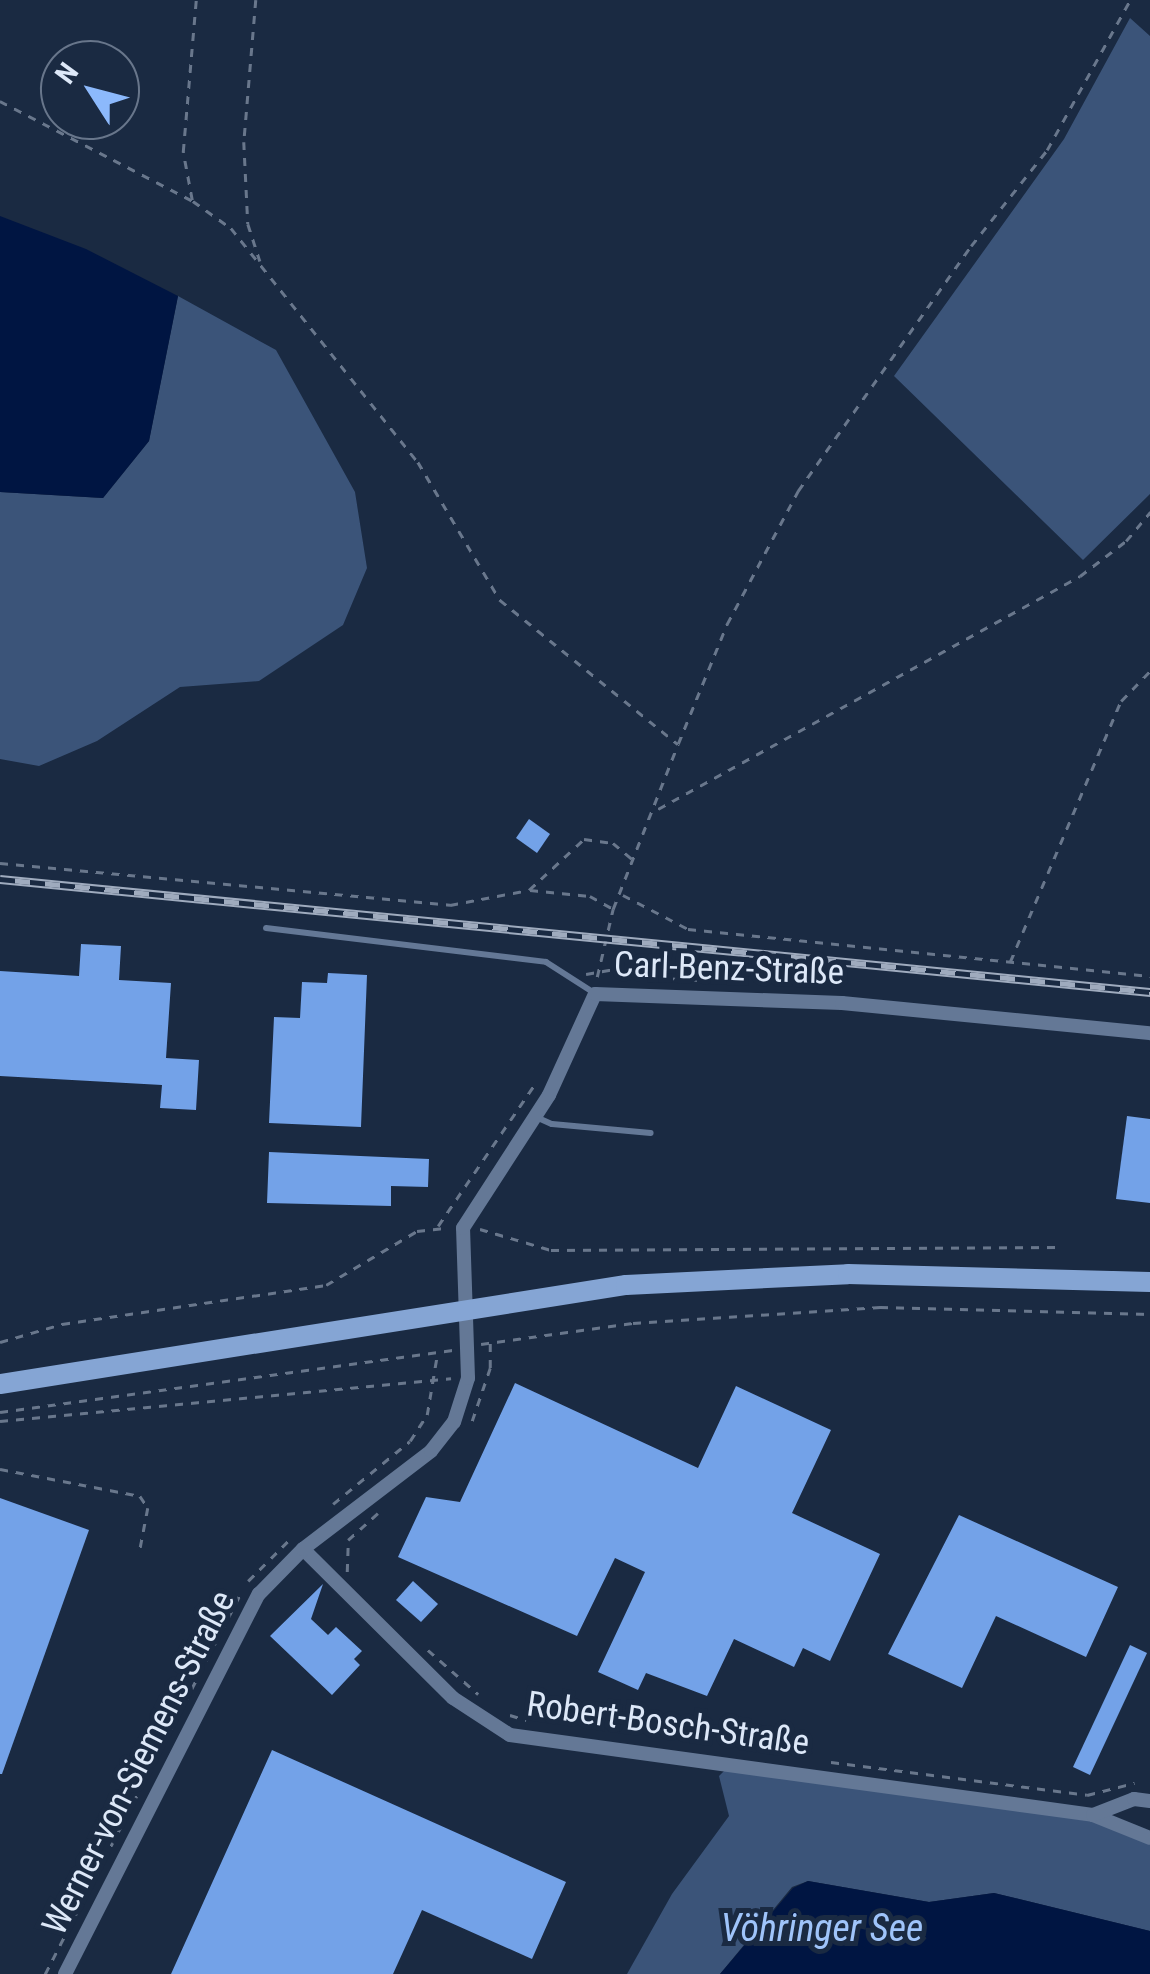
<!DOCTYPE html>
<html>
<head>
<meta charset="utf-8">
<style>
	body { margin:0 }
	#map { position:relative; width:1150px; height:1974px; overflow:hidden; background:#1a2a42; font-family:"Roboto Condensed",sans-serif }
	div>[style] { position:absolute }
	.green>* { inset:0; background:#3b5479 }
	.water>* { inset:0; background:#001542 }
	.building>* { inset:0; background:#73a2e8 }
	.path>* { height:2.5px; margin-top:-1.25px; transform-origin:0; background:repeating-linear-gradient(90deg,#69778c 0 8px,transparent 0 16px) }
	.service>* { height:6px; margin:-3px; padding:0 3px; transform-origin:3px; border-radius:3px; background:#647896 }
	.minor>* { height:14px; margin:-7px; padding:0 7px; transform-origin:7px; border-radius:7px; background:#647896 }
	.secondary>* { height:20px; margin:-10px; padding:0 10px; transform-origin:10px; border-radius:10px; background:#85a5d4 }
	.rail>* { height:9px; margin-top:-4.5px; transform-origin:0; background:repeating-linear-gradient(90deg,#1a2a42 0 15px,#9fabbe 0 30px); box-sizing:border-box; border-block:2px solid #9fabbe }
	span { translate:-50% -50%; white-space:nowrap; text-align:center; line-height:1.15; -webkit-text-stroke:10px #1a2a42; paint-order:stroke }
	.street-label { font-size:35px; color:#dde8f8 }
	.water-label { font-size:38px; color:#9fc4fa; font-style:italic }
	.north { position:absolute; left:40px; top:40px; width:100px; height:100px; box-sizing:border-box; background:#1a2a42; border:2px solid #68768b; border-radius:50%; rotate:306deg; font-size:28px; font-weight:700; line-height:40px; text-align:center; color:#dde8f8 }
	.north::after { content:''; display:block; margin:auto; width:35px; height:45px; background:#8cb9fc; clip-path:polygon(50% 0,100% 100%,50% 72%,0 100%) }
</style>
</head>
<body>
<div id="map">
	<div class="green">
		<i style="clip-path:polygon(1130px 18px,1150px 36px,1150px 494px,1083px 560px,894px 376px,1064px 139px)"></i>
		<i style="clip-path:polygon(178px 296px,276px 350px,355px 492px,367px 568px,343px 625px,259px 681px,180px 687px,97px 741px,39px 766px,0 759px,0 492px,103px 498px,149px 441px)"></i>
		<i style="clip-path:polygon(731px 1764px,1093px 1816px,1150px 1839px,1150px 1931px,994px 1893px,929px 1902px,808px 1881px,792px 1887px,720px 1974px,627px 1974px,672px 1894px,729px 1816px,719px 1776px)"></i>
	</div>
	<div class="water">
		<i style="clip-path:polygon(0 216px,86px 249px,178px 296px,149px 441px,103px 498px,0 492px)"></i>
		<i style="clip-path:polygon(808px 1881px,929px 1902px,994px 1893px,1150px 1931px,1150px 1974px,720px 1974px,793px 1888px)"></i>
	</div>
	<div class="building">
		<i style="clip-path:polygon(529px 819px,550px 834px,537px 853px,516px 838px)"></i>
		<i style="clip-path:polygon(81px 944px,121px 946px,119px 980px,171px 983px,166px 1058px,199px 1060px,196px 1110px,160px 1108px,162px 1085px,0 1076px,0 971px,79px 976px)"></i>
		<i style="clip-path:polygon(328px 973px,367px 975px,361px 1127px,269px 1123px,274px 1017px,300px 1018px,302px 982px,327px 983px)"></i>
		<i style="clip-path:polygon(1127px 1116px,1150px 1119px,1150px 1203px,1116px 1199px)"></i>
		<i style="clip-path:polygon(269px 1152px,429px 1159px,428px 1187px,391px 1186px,391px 1206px,267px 1203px)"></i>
		<i style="clip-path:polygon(515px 1383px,698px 1468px,736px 1386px,831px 1430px,792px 1513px,880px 1554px,830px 1661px,803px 1648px,794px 1667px,734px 1639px,707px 1696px,646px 1673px,638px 1690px,598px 1672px,645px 1572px,615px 1558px,577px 1636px,398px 1557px,426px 1497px,460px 1502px)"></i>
		<i style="clip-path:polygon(0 1498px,89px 1530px,2px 1774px,0 1774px)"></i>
		<i style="clip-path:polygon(959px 1515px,1118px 1587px,1086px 1657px,996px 1616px,962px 1688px,888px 1654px)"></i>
		<i style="clip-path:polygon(413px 1581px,438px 1604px,421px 1622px,396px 1600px)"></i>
		<i style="clip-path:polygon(323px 1584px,311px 1619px,328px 1635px,336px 1627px,362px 1651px,354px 1659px,360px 1665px,332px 1695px,270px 1636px)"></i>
		<i style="clip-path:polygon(1130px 1645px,1147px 1653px,1090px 1775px,1073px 1767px)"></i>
		<i style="clip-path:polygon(272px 1750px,566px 1882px,532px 1959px,422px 1910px,393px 1974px,171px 1974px)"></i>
	</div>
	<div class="path">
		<i style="left:256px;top:0;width:143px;rotate:94.8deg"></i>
		<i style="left:244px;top:142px;width:82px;rotate:87.2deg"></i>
		<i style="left:248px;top:224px;width:39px;rotate:72deg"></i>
		<i style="left:0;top:101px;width:217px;rotate:27.4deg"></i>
		<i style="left:193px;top:201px;width:47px;rotate:35.4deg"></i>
		<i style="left:231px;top:228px;width:300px;rotate:51.4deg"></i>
		<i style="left:418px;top:462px;width:161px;rotate:59.3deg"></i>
		<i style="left:500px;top:600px;width:229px;rotate:39deg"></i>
		<i style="left:192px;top:200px;width:49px;rotate:-100.6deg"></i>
		<i style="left:183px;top:152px;width:153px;rotate:-85.1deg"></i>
		<i style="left:658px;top:809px;width:482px;rotate:-28.9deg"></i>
		<i style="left:1080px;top:576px;width:58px;rotate:-37.3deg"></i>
		<i style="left:1126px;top:541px;width:38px;rotate:-50deg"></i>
		<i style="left:0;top:863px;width:452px;rotate:5.3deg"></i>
		<i style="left:450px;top:905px;width:80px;rotate:-10.8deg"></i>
		<i style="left:529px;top:890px;width:75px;rotate:-42.8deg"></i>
		<i style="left:584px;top:839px;width:29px;rotate:8deg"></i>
		<i style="left:613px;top:843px;width:26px;rotate:40deg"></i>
		<i style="left:530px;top:890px;width:60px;rotate:5.7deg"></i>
		<i style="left:590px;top:896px;width:26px;rotate:29deg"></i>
		<i style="left:623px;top:895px;width:73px;rotate:27.6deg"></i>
		<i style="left:688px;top:929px;width:464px;rotate:5.8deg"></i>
		<i style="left:1010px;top:962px;width:284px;rotate:-67deg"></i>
		<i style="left:1121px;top:701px;width:42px;rotate:-46deg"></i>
		<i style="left:586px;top:974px;width:29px;rotate:-10deg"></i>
		<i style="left:615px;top:969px;width:27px;rotate:17deg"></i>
		<i style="left:641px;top:977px;width:99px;rotate:2.9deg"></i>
		<i style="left:597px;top:977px;width:70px;rotate:-76.8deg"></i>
		<i style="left:613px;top:909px;width:177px;rotate:-68.5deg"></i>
		<i style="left:678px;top:744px;width:130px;rotate:-67.8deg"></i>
		<i style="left:727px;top:624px;width:151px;rotate:-61.9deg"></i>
		<i style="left:798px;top:491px;width:300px;rotate:-54.8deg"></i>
		<i style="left:971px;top:246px;width:122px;rotate:-51.6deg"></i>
		<i style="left:1047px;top:150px;width:171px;rotate:-61deg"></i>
		<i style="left:438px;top:1226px;width:172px;rotate:-55.7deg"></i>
		<i style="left:480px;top:1229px;width:74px;rotate:16.5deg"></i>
		<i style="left:551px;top:1250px;width:509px;rotate:-0.34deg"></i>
		<i style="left:0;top:1342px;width:65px;rotate:-16.2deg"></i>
		<i style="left:62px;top:1324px;width:267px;rotate:-8.4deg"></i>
		<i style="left:326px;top:1285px;width:106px;rotate:-30.7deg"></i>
		<i style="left:417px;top:1231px;width:30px;rotate:-6deg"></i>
		<i style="left:481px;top:1344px;width:153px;rotate:-7.9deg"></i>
		<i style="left:633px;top:1323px;width:248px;rotate:-3.7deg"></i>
		<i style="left:880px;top:1307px;width:270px;rotate:1.5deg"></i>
		<i style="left:0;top:1412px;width:457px;rotate:-7.8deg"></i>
		<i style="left:0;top:1421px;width:453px;rotate:-5.4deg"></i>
		<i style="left:472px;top:1421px;width:56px;rotate:-71.2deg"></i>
		<i style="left:490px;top:1368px;width:25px;rotate:-90deg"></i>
		<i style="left:0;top:1469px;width:143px;rotate:10.9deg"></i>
		<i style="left:140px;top:1496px;width:14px;rotate:56deg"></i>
		<i style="left:148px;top:1508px;width:43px;rotate:100.8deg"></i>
		<i style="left:333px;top:1504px;width:99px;rotate:-39.3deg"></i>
		<i style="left:410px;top:1441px;width:31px;rotate:-57deg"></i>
		<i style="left:427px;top:1415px;width:61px;rotate:-80.5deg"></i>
		<i style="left:347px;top:1572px;width:32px;rotate:-88deg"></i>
		<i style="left:348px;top:1540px;width:40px;rotate:-42deg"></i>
		<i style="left:248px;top:1581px;width:62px;rotate:-45deg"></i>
		<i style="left:428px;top:1650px;width:67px;rotate:41.3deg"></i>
		<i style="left:510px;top:1715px;width:17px;rotate:17deg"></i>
		<i style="left:831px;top:1762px;width:258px;rotate:7.3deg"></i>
		<i style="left:1087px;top:1795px;width:49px;rotate:-14.3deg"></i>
		<i style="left:45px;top:1974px;width:429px;rotate:-62.8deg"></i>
	</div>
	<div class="service">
		<i style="left:266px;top:928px;width:282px;rotate:6.9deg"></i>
		<i style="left:546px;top:962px;width:56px;rotate:32.6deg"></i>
		<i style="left:536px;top:1117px;width:17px;rotate:24deg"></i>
		<i style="left:552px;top:1124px;width:99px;rotate:5.2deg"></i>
	</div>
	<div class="minor">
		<i style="left:303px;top:1549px;width:211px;rotate:44.8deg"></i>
		<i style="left:453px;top:1698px;width:68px;rotate:33deg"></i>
		<i style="left:510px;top:1735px;width:588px;rotate:7.81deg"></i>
		<i style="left:1093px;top:1815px;width:61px;rotate:22deg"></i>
		<i style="left:1093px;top:1815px;width:44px;rotate:-21.3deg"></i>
		<i style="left:1134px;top:1799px;width:16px;rotate:7deg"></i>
		<i style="left:65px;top:1974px;width:427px;rotate:-63deg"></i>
		<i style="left:259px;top:1594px;width:63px;rotate:-45.6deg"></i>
		<i style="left:303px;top:1549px;width:161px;rotate:-37.4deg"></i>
		<i style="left:431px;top:1451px;width:37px;rotate:-52deg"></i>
		<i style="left:454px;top:1422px;width:46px;rotate:-72.3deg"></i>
		<i style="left:468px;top:1378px;width:150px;rotate:-91.9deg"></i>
		<i style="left:463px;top:1228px;width:158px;rotate:-57.1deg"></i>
		<i style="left:549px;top:1095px;width:111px;rotate:-65.5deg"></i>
		<i style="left:595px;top:994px;width:247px;rotate:2.1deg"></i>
		<i style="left:842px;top:1003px;width:309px;rotate:5.6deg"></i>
	</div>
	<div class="secondary">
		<i style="left:0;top:1384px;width:634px;rotate:-8.99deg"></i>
		<i style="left:626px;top:1285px;width:222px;rotate:-2.8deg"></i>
		<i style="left:848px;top:1274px;width:302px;rotate:1.5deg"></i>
	</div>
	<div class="rail">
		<i style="left:0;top:879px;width:1156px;rotate:5.61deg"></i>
	</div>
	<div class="street-label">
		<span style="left:729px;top:969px;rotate:2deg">Carl-Benz-Straße</span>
		<span style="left:668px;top:1724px;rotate:8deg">Robert-Bosch-Straße</span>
		<span style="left:139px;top:1763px;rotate:-63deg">Werner-von-Siemens-Straße</span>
	</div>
	<div class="water-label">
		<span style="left:822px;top:1929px">Vöhringer See</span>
	</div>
	<div class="north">N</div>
</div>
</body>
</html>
